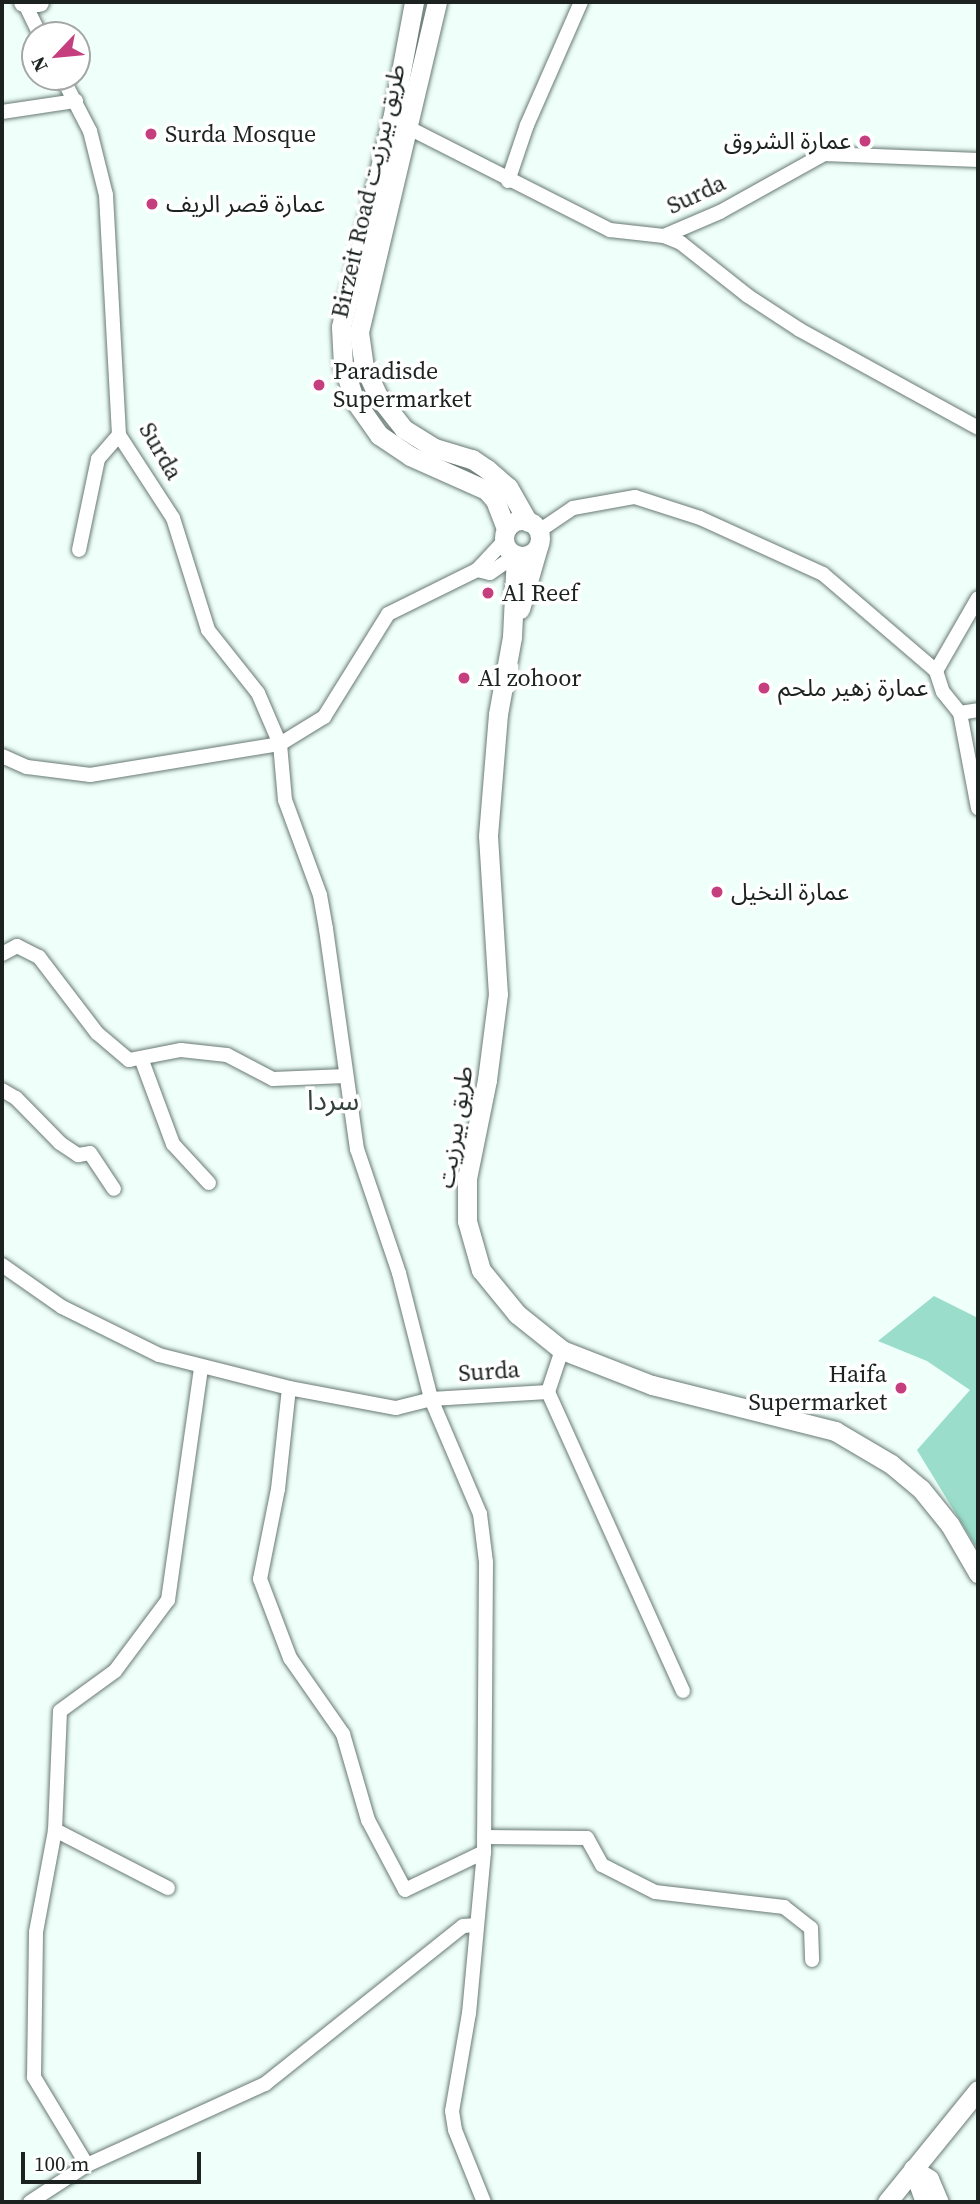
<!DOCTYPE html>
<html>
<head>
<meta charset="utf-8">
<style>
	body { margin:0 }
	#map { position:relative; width:980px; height:2204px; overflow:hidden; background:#effffa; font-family:"Source Serif 4","Noto Sans Arabic",serif }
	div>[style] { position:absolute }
	.green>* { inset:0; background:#99ddca }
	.roads { filter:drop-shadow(0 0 2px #697a75) drop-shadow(0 0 2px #697a75) }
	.street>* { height:14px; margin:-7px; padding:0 7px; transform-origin:7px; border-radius:7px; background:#fff }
	.secondary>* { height:19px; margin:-9.5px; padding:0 9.5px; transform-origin:9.5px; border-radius:9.5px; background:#fff }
	.secondary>.ring { margin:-9.5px; padding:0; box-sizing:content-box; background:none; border:19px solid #fff; border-radius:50% }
	.dots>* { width:19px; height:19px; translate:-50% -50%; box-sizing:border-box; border:4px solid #fff; border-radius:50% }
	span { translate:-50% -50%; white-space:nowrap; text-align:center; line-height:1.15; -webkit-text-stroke:7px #fff; paint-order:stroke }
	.poi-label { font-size:24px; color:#1b2220 }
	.left { translate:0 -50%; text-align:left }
	.right { translate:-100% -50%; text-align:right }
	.street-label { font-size:24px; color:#1b2220 }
	.quarter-label { font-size:28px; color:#32413d }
	.frame { position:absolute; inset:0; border:4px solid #1b2220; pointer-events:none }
	.north { position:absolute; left:21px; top:21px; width:70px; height:70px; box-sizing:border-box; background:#fff; border:2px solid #a4a7a6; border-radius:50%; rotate:244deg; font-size:19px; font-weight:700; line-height:28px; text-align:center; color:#1b2220 }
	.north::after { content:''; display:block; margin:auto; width:24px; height:32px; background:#c53e7e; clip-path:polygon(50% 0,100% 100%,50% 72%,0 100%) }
	.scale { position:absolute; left:21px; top:2152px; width:180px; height:32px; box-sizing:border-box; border:4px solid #1b2220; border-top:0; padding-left:9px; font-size:21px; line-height:24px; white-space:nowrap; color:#1b2220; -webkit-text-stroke:5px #fff; paint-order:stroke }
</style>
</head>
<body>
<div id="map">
	<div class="green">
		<i style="clip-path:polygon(934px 1296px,978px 1318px,978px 1550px,917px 1450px,970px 1390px,927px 1361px,878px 1341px)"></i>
	</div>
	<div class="roads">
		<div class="street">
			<i style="left:25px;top:4px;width:34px;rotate:64deg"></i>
			<i style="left:62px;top:77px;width:61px;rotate:62.6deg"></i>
			<i style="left:90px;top:131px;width:66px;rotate:76deg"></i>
			<i style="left:106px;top:195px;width:240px;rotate:86.9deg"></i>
			<i style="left:119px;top:435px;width:99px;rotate:57deg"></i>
			<i style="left:173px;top:518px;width:117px;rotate:72.6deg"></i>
			<i style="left:208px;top:630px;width:80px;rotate:51.6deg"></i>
			<i style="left:258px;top:693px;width:56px;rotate:66.7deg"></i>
			<i style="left:280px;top:744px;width:56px;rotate:84.9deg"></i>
			<i style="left:285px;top:800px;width:101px;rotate:69.8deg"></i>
			<i style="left:320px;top:895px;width:35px;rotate:80deg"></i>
			<i style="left:326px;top:929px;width:222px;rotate:82deg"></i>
			<i style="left:357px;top:1149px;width:131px;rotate:71.3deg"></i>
			<i style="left:399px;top:1273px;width:130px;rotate:75.7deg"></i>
			<i style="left:431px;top:1399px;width:125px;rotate:66.9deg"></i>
			<i style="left:480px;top:1514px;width:48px;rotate:82.9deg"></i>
			<i style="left:486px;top:1562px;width:290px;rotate:90.4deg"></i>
			<i style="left:484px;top:1852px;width:162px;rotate:95.3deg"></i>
			<i style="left:469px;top:2013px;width:99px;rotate:99.8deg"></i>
			<i style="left:452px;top:2111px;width:19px;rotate:81deg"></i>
			<i style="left:455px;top:2130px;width:78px;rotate:68.1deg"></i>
			<i style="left:2px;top:112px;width:75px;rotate:-8.5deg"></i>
			<i style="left:407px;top:127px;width:228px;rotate:26.9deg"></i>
			<i style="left:610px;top:230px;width:54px;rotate:6.3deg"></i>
			<i style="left:664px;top:236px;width:61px;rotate:-23.2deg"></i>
			<i style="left:720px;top:212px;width:119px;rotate:-29.1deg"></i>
			<i style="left:824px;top:154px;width:154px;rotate:2.2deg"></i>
			<i style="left:508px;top:181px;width:59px;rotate:-71.3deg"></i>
			<i style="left:527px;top:125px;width:134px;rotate:-66.3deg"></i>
			<i style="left:664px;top:236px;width:18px;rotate:22deg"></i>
			<i style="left:681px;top:243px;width:85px;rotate:38.3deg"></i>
			<i style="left:748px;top:296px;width:62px;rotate:33.2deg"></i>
			<i style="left:800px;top:330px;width:203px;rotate:28.8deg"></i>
			<i style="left:539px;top:531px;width:41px;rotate:-34.1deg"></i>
			<i style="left:573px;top:508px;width:63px;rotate:-10.1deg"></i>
			<i style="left:635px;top:497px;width:68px;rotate:17.9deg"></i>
			<i style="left:700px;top:518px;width:135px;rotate:24.5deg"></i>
			<i style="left:823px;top:574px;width:149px;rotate:40.6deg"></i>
			<i style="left:936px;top:671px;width:22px;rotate:72deg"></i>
			<i style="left:943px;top:692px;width:27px;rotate:51deg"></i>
			<i style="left:960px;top:713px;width:97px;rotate:79.3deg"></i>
			<i style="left:79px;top:550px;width:93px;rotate:-78.2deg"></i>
			<i style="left:98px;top:459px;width:32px;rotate:-49deg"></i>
			<i style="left:477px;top:570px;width:13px;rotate:13deg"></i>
			<i style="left:490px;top:573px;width:32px;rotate:-35deg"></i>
			<i style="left:936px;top:671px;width:84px;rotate:-60.1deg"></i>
			<i style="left:960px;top:713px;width:18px;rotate:-9deg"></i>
			<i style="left:2px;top:756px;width:27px;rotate:24deg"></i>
			<i style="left:27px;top:767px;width:64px;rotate:7.2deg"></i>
			<i style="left:90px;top:775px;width:193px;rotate:-9.3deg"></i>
			<i style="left:280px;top:744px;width:52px;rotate:-31.5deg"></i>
			<i style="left:324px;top:717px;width:121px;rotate:-58.1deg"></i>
			<i style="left:388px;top:614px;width:99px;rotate:-26.3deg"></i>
			<i style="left:477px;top:570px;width:40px;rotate:-47deg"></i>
			<i style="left:2px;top:954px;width:17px;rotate:-28deg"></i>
			<i style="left:17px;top:946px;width:25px;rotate:27deg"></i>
			<i style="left:39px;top:957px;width:96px;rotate:52.7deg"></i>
			<i style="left:97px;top:1033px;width:42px;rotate:40.2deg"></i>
			<i style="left:129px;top:1060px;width:53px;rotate:-10.9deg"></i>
			<i style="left:181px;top:1050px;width:46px;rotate:6.2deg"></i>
			<i style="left:227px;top:1055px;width:52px;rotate:27.6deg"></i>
			<i style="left:273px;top:1079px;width:73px;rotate:-2.4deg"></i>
			<i style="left:141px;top:1058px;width:92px;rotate:69.6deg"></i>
			<i style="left:173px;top:1144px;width:53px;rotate:47.3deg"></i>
			<i style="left:2px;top:1090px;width:16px;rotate:30deg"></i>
			<i style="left:16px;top:1098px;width:63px;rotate:45.6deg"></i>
			<i style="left:60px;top:1143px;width:22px;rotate:34deg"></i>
			<i style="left:78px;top:1155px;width:12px;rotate:-9deg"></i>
			<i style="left:90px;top:1153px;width:43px;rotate:56.3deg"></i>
			<i style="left:2px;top:1265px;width:73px;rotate:35deg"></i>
			<i style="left:62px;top:1307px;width:108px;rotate:26.3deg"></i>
			<i style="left:159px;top:1355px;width:134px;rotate:14.2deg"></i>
			<i style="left:289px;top:1388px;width:109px;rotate:10.6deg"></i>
			<i style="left:396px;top:1408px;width:36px;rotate:-14deg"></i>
			<i style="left:431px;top:1399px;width:117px;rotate:-3.4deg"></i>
			<i style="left:548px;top:1392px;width:44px;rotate:-71.6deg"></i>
			<i style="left:289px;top:1388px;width:102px;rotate:96.2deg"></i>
			<i style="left:278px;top:1489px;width:92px;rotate:101.3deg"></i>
			<i style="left:260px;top:1579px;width:85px;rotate:69.2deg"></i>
			<i style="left:290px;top:1658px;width:93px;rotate:55.1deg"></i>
			<i style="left:343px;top:1734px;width:90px;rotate:73.8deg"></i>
			<i style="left:368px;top:1820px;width:79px;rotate:62.1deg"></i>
			<i style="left:405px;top:1890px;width:88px;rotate:-25.7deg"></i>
			<i style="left:548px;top:1392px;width:328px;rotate:65.7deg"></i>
			<i style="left:55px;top:1830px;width:127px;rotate:27.2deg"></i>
			<i style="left:484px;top:1837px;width:103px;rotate:0.6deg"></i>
			<i style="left:587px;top:1838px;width:31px;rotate:61deg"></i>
			<i style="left:602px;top:1865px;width:59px;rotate:27deg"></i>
			<i style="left:655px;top:1892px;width:130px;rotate:6.6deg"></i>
			<i style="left:784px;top:1907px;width:34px;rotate:38deg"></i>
			<i style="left:811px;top:1928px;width:32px;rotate:88deg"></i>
			<i style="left:87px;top:2165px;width:103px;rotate:-121.1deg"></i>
			<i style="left:34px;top:2077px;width:145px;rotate:-89.2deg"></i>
			<i style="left:36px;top:1932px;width:104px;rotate:-79.4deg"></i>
			<i style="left:55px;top:1830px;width:119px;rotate:-87.6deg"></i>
			<i style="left:60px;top:1711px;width:68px;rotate:-36deg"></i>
			<i style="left:115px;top:1671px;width:89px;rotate:-53.3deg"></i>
			<i style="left:168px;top:1600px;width:235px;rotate:-81.9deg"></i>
			<i style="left:30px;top:2202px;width:68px;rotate:-33deg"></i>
			<i style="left:87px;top:2165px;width:196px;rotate:-24.5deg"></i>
			<i style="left:265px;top:2084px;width:253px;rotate:-38.6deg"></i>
			<i style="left:463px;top:1926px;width:14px;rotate:-4deg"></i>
		</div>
		<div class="secondary">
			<i style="left:23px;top:2px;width:16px"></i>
			<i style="left:414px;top:2px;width:119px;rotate:100.6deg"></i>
			<i style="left:392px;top:119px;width:214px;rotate:103.8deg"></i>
			<i style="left:341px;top:327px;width:38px;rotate:87deg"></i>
			<i style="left:343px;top:365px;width:38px;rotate:72deg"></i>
			<i style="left:355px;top:401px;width:42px;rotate:54.8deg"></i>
			<i style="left:379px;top:435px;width:37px;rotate:34deg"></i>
			<i style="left:410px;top:456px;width:83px;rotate:24.1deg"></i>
			<i style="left:486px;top:490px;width:13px;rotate:48deg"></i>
			<i style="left:495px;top:500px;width:31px;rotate:69deg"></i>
			<i style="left:437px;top:2px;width:339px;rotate:103.3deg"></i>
			<i style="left:359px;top:332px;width:34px;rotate:82deg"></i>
			<i style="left:364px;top:366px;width:33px;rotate:65deg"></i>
			<i style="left:378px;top:396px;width:42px;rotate:51.8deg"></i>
			<i style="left:404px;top:429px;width:36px;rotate:32deg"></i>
			<i style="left:435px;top:448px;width:39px;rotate:17deg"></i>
			<i style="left:472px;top:459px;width:18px;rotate:34deg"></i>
			<i style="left:487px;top:469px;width:28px;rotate:41deg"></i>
			<i style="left:508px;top:487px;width:40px;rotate:60.3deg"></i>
			<i class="ring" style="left:504px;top:520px;width:17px;height:17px"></i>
			<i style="left:516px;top:555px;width:82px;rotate:92.8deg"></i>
			<i style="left:512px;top:637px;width:78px;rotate:100.3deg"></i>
			<i style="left:498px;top:714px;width:122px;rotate:94.7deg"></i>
			<i style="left:488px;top:836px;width:158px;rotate:86.4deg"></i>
			<i style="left:498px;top:994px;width:87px;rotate:97.3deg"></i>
			<i style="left:487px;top:1080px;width:100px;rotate:101.5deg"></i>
			<i style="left:467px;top:1178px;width:43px;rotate:90deg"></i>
			<i style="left:467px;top:1221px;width:51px;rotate:74.1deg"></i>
			<i style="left:481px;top:1270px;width:57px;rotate:50.7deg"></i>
			<i style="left:517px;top:1314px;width:58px;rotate:38.7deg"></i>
			<i style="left:562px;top:1350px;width:97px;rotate:21.3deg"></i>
			<i style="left:652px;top:1385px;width:189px;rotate:14.1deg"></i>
			<i style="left:835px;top:1431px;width:65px;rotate:30.5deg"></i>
			<i style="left:891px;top:1464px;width:39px;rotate:40deg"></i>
			<i style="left:921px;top:1489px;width:46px;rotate:51.1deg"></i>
			<i style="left:950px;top:1525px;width:56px;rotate:59.7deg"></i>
			<i style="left:520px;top:609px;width:65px;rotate:-73.8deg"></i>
			<i style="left:913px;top:2169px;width:19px;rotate:32deg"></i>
			<i style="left:929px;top:2179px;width:25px;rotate:67deg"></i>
			<i style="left:913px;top:2169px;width:35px;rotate:70deg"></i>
			<i style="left:887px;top:2202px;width:144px;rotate:-50.9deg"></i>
		</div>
	</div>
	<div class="dots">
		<i style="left:151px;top:134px;background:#c53e7e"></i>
		<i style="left:865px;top:141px;background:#c53e7e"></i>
		<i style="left:152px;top:204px;background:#c53e7e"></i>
		<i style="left:319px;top:385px;background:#c53e7e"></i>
		<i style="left:488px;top:593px;background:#c53e7e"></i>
		<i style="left:464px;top:678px;background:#c53e7e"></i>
		<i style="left:764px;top:688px;background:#c53e7e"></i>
		<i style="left:717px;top:892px;background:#c53e7e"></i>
		<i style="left:901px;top:1388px;background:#c53e7e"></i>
	</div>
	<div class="poi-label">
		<span class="left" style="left:165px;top:134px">Surda Mosque</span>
		<span class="right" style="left:851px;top:141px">عمارة الشروق</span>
		<span class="left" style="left:166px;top:204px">عمارة قصر الريف</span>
		<span class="left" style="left:333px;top:385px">Paradisde<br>Supermarket</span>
		<span class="left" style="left:502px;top:593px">Al Reef</span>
		<span class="left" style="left:478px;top:678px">Al zohoor</span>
		<span class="left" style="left:778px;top:688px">عمارة زهير ملحم</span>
		<span class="left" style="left:731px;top:892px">عمارة النخيل</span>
		<span class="right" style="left:887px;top:1388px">Haifa<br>Supermarket</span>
	</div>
	<div class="street-label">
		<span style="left:368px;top:191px;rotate:-77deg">Birzeit Road طريق بيرزيت</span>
		<span style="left:696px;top:194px;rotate:-25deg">Surda</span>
		<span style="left:161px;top:451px;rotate:60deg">Surda</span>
		<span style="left:455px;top:1127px;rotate:-81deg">طريق بيرزيت</span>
		<span style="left:489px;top:1371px;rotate:-4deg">Surda</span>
	</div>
	<div class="quarter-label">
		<span style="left:333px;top:1100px">سردا</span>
	</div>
	<div class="frame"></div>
	<div class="north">N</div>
	<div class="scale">100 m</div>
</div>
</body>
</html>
